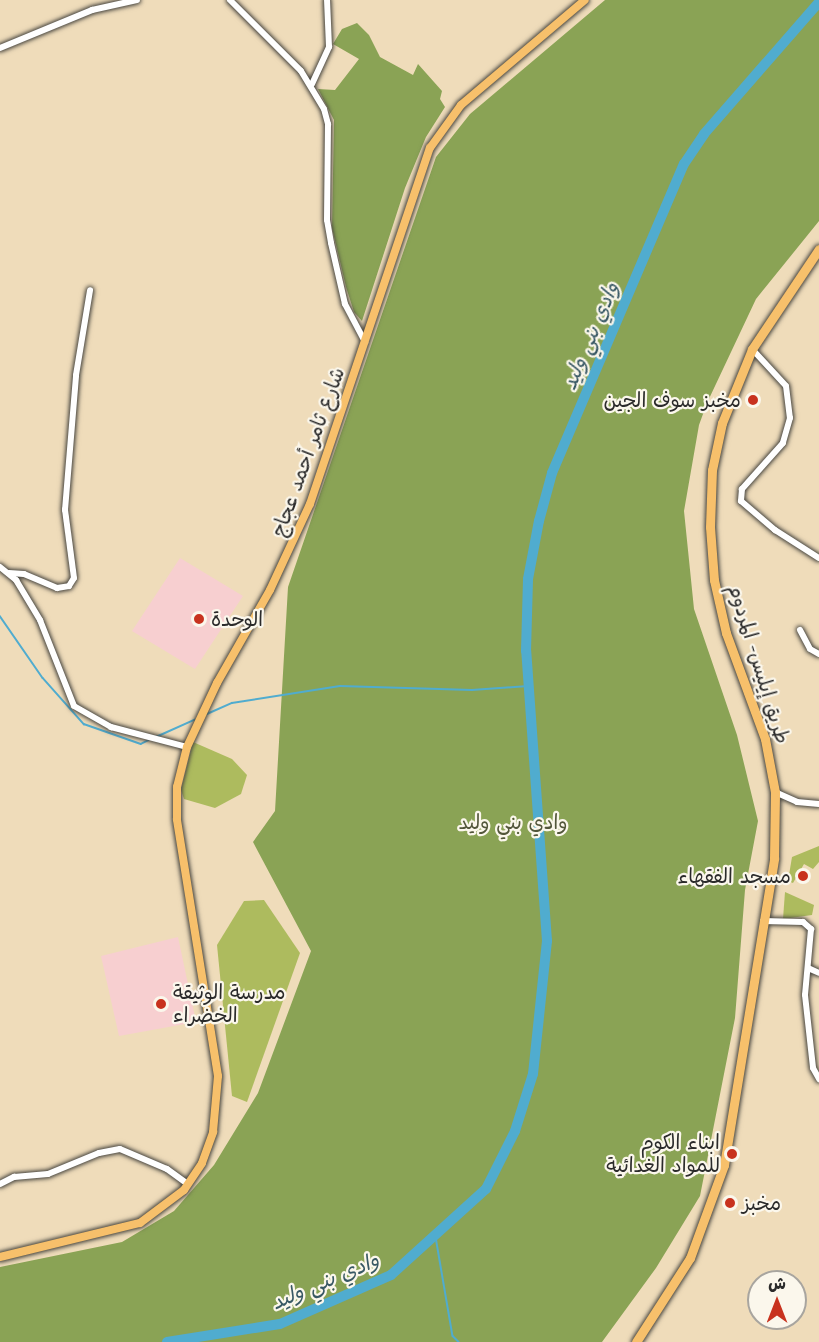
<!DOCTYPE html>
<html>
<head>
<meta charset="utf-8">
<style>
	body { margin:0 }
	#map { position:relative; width:819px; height:1342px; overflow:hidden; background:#efdcba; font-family:"Comic Neue","Playpen Sans Arabic",sans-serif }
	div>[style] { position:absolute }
	.built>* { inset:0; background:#f7cfd0 }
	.green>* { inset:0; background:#adbb5e }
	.forest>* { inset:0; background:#8aa355 }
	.stream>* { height:1.5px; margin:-0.75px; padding:0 0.75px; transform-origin:0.75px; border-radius:0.75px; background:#50accf }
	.river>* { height:10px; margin:-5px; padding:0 5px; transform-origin:5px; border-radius:5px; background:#50accf }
	.roads { filter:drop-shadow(0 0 2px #484640) drop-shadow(0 0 2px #484640) }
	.minor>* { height:6px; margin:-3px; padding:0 3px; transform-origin:3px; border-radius:3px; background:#fff }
	.major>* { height:8px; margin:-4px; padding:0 4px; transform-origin:4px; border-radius:4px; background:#f7c06b }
	.highway>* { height:9px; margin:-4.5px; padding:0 4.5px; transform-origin:4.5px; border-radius:4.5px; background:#f7c06b }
	.dots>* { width:16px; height:16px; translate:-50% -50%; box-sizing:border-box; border:3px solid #fbf7ec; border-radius:50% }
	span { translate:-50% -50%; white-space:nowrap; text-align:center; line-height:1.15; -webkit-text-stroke:4.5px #fbf7ec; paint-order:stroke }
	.poi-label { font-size:20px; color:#2b2b2b }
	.right { translate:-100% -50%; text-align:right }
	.left { translate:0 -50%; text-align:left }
	.street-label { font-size:20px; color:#2b2b2b }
	.park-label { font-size:20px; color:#52563a }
	.water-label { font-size:21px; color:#385864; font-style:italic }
	.north { position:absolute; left:747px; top:1270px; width:60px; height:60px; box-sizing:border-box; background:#fbf7ec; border:2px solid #a8a59f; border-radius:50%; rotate:0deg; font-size:16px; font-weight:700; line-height:24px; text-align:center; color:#2b2b2b }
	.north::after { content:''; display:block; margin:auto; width:21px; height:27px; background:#c8321e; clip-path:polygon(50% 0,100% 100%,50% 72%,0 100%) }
</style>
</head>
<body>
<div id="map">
	<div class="built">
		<i style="clip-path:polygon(180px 558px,243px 596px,195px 669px,132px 631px)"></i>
		<i style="clip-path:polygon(178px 937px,196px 1022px,119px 1036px,101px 956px)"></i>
	</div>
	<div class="green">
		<i style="clip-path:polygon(193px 742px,232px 759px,247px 775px,241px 794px,215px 808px,184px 799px,181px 790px)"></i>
		<i style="clip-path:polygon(819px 846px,819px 862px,813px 869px,804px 864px,793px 883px,788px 881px,792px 857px)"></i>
		<i style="clip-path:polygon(785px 892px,814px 905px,812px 915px,783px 919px)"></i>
		<i style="clip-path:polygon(264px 900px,300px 953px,247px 1102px,232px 1096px,217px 945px,244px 901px)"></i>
	</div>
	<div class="forest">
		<i style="clip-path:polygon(605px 0,819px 0,819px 221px,756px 299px,707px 403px,699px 425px,684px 511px,694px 609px,737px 735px,758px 821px,745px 890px,735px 1018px,700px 1196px,656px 1268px,602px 1342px,0 1342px,0 1267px,122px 1242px,174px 1211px,214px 1165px,258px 1093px,311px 951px,253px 842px,275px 811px,288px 587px,436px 157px,470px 114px)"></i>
		<i style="clip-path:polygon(357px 23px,369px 35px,380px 57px,413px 75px,418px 64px,442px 91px,440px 99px,445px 107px,426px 137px,405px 188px,362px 321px,354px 312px,346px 287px,332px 228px,334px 120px,318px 89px,335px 90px,359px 59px,333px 44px,342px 29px)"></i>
	</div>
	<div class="stream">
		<i style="left:0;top:616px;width:75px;rotate:55.3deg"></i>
		<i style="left:43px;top:678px;width:62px;rotate:48.3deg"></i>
		<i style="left:84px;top:724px;width:60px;rotate:19.3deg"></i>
		<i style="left:141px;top:744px;width:9px;rotate:-27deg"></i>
		<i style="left:207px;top:714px;width:27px;rotate:-24deg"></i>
		<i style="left:232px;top:703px;width:109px;rotate:-8.9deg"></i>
		<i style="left:340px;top:686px;width:132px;rotate:1.7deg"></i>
		<i style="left:472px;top:690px;width:56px;rotate:-4.1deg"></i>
		<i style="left:156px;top:737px;width:42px;rotate:-24.1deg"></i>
		<i style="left:436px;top:1237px;width:100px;rotate:80.3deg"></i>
		<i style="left:453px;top:1336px;width:8px;rotate:45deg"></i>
		<i style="left:176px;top:1342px;width:2px;rotate:-63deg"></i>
	</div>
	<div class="river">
		<i style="left:167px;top:1342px;width:114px;rotate:-9.1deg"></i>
		<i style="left:280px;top:1324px;width:121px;rotate:-23.8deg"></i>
		<i style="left:391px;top:1275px;width:128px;rotate:-42.2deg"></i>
		<i style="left:486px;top:1189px;width:65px;rotate:-63.4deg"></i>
		<i style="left:515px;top:1131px;width:60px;rotate:-72.5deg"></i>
		<i style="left:533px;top:1074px;width:134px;rotate:-84deg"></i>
		<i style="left:547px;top:941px;width:291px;rotate:-94.1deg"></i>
		<i style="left:526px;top:651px;width:72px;rotate:-88.4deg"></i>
		<i style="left:528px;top:579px;width:59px;rotate:-79.3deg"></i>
		<i style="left:539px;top:521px;width:50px;rotate:-74.8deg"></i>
		<i style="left:552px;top:473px;width:336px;rotate:-66.9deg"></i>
		<i style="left:684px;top:164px;width:36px;rotate:-56deg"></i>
		<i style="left:704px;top:134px;width:175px;rotate:-48.9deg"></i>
	</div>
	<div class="roads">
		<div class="minor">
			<i style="left:230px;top:0;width:100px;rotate:45deg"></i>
			<i style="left:301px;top:71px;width:44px;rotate:58.8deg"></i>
			<i style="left:324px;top:109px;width:16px;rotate:75deg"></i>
			<i style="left:328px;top:124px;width:96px;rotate:90.6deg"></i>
			<i style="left:327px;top:220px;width:23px;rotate:80deg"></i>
			<i style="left:331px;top:243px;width:63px;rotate:77.1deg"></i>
			<i style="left:345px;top:304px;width:43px;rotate:62.2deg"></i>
			<i style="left:0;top:48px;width:100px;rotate:-22.4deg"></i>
			<i style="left:92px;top:10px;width:46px;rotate:-12.5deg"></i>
			<i style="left:312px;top:84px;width:41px;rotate:-65.3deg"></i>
			<i style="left:329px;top:47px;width:47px;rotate:-92.4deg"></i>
			<i style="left:752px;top:349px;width:50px;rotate:47.4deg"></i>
			<i style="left:786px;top:386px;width:32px;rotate:83deg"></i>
			<i style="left:790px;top:418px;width:26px;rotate:106deg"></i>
			<i style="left:783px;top:443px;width:62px;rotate:131.7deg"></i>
			<i style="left:742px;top:489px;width:12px;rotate:95deg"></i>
			<i style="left:741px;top:501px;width:45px;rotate:40.5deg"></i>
			<i style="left:775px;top:530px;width:52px;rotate:32.5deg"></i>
			<i style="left:0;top:567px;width:21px;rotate:39deg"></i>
			<i style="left:16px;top:580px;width:47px;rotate:59deg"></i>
			<i style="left:40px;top:620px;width:92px;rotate:68.4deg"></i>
			<i style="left:74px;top:706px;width:43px;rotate:29.6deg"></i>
			<i style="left:111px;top:727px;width:79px;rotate:14.7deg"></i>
			<i style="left:9px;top:573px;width:15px;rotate:4deg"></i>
			<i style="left:24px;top:574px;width:36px;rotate:23deg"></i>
			<i style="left:57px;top:588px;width:12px;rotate:-9deg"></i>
			<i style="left:69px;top:586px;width:9px;rotate:-58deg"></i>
			<i style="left:74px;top:578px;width:69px;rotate:-97.5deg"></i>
			<i style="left:65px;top:510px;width:135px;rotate:-85.3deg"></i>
			<i style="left:76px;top:375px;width:86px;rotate:-80.6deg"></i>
			<i style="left:800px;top:630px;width:21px;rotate:62deg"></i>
			<i style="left:810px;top:649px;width:10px;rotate:29deg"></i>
			<i style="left:775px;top:792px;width:24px;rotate:24deg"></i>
			<i style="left:797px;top:802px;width:22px;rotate:5deg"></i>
			<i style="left:763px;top:921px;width:40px;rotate:1.4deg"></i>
			<i style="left:803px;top:922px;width:11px;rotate:41deg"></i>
			<i style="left:811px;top:929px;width:66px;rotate:95.2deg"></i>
			<i style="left:805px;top:995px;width:73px;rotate:83.7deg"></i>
			<i style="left:813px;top:1068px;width:13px;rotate:61deg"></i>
			<i style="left:808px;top:968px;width:12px;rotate:24deg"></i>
			<i style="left:0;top:1184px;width:16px;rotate:-27deg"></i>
			<i style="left:14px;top:1177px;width:34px;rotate:-5deg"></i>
			<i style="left:48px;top:1174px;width:55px;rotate:-22.4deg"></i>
			<i style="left:99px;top:1153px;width:21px;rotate:-11deg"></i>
			<i style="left:120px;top:1149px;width:51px;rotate:23.1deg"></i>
			<i style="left:167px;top:1169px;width:26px;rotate:36deg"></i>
		</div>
		<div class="major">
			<i style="left:0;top:1257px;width:144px;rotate:-13.7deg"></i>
			<i style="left:140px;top:1223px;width:55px;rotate:-36.9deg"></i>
			<i style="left:184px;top:1190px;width:32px;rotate:-56deg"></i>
			<i style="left:202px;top:1163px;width:33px;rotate:-70deg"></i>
			<i style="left:213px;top:1132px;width:56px;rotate:-84.9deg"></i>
			<i style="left:218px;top:1076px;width:260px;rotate:-99.1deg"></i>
			<i style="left:177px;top:819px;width:32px;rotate:-90deg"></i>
			<i style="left:177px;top:787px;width:41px;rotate:-76deg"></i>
			<i style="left:187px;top:747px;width:71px;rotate:-64.9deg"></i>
			<i style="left:217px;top:683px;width:107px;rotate:-60.3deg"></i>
			<i style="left:270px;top:590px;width:95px;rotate:-65.1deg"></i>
			<i style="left:310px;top:504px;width:376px;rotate:-71.4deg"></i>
			<i style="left:430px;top:148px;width:53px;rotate:-54.2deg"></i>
			<i style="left:461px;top:105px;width:162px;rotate:-40.3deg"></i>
		</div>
		<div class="highway">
			<i style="left:636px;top:1342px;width:100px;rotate:-57.3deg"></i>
			<i style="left:690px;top:1258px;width:99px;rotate:-69.9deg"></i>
			<i style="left:724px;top:1165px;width:311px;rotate:-80.7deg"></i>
			<i style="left:774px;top:858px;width:66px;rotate:-89.1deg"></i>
			<i style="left:775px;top:792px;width:54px;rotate:-100.7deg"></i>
			<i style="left:765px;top:739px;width:113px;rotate:-110.2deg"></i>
			<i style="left:726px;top:633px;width:54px;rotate:-102.8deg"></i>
			<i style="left:714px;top:580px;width:53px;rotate:-94.3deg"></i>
			<i style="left:710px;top:527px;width:57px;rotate:-88deg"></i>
			<i style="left:712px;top:470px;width:48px;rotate:-78deg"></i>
			<i style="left:722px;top:423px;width:80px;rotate:-67.9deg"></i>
			<i style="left:752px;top:349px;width:120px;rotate:-56.2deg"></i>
		</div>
	</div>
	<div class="dots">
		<i style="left:753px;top:400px;background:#c8321e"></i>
		<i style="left:199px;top:619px;background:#c8321e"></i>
		<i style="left:803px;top:876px;background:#c8321e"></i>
		<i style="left:161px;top:1004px;background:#c8321e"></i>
		<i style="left:732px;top:1154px;background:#c8321e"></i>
		<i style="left:730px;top:1203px;background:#c8321e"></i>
	</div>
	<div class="poi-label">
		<span class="right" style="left:741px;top:400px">مخبز سوف الجين</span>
		<span class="left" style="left:211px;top:619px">الوحدة</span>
		<span class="right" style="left:791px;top:876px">مسجد الفقهاء</span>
		<span class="left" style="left:173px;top:1004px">مدرسة الوثيقة<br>الخضراء</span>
		<span class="right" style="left:720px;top:1154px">ابناء الكوم<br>للمواد الغدائية</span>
		<span class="left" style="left:742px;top:1203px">مخبز</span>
	</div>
	<div class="street-label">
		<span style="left:308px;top:452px;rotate:-70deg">شارع ثامر أحمد عجاج</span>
		<span style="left:759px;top:664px;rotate:73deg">طريق إيليس- المردوم</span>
	</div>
	<div class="park-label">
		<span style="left:513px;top:822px">وادي بني وليد</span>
	</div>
	<div class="water-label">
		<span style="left:590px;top:336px;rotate:-67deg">وادي بني وليد</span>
		<span style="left:325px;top:1281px;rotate:-23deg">وادي بني وليد</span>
	</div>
	<div class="north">ش</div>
</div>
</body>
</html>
